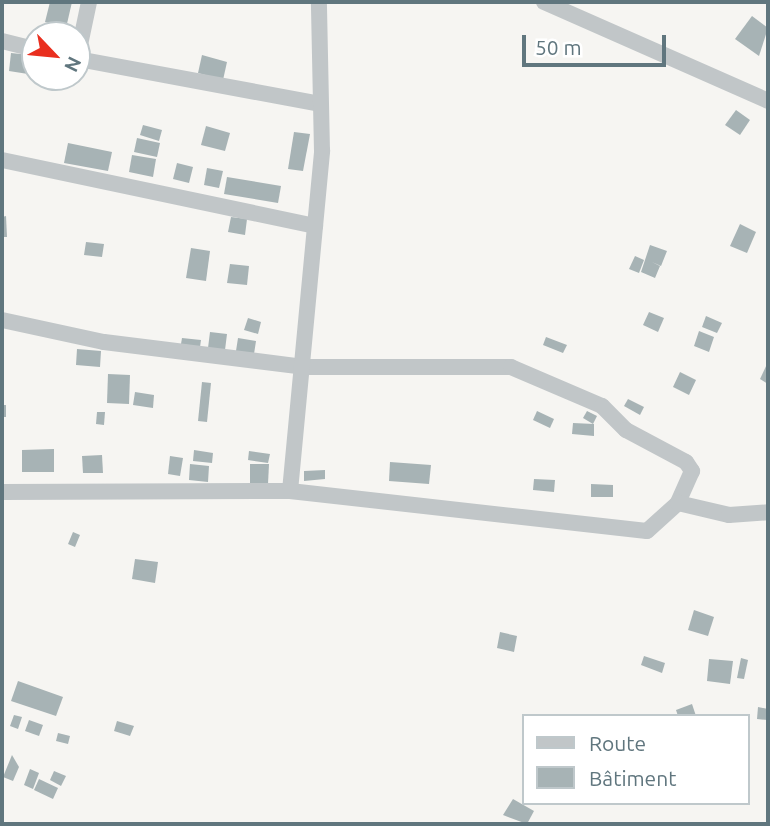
<!DOCTYPE html>
<html>
<head>
<meta charset="utf-8">
<style>
	body { margin:0 }
	#map { position:relative; width:770px; height:826px; overflow:hidden; background:#f6f5f2; font-family:Ubuntu,sans-serif }
	div>[style] { position:absolute }
	.building>* { inset:0; background:#a7b3b5 }
	.minor>* { height:16px; margin:-8px; padding:0 8px; transform-origin:8px; border-radius:8px; background:#c1c6c8 }
	span { translate:-50% -50%; white-space:nowrap; text-align:center; line-height:1.15; -webkit-text-stroke:7px #fff; paint-order:stroke }
	.frame { position:absolute; inset:0; border:4px solid #60767e; pointer-events:none }
	.legend { position:absolute; left:522px; top:714px; width:228px; height:91px; box-sizing:border-box; background:#fff; border:2px solid #bfc8cb; margin:0; padding:9px 12px; list-style:none; font-size:21px; color:#60767e }
	.legend li { display:flex; align-items:center; gap:14px; height:35px }
	.legend b { width:35px; border:2px solid #bfc8cb }
	.north { position:absolute; left:21px; top:21px; width:70px; height:70px; box-sizing:border-box; background:#fff; border:2px solid #bfc8cb; border-radius:50%; rotate:116deg; font-size:19px; font-weight:700; line-height:28px; text-align:center; color:#60767e }
	.north::after { content:''; display:block; margin:auto; width:24px; height:32px; background:#e92f1f; clip-path:polygon(50% 0,100% 100%,50% 72%,0 100%) }
	.scale { position:absolute; left:522px; top:35px; width:144px; height:32px; box-sizing:border-box; border:4px solid #60767e; border-top:0; padding-left:9px; font-size:21px; line-height:24px; white-space:nowrap; color:#60767e; -webkit-text-stroke:5px #fff; paint-order:stroke }
</style>
</head>
<body>
<div id="map">
	<div class="building">
		<i style="clip-path:polygon(50px 2px,72px 2px,66px 28px,45px 22px)"></i>
		<i style="clip-path:polygon(752px 16px,768px 28px,759px 56px,735px 39px)"></i>
		<i style="clip-path:polygon(11px 53px,30px 55px,28px 74px,9px 71px)"></i>
		<i style="clip-path:polygon(202px 55px,227px 62px,223px 80px,198px 73px)"></i>
		<i style="clip-path:polygon(736px 110px,750px 120px,740px 135px,725px 125px)"></i>
		<i style="clip-path:polygon(143px 125px,162px 130px,159px 141px,140px 135px)"></i>
		<i style="clip-path:polygon(206px 126px,230px 133px,225px 151px,201px 145px)"></i>
		<i style="clip-path:polygon(294px 132px,310px 134px,303px 171px,288px 169px)"></i>
		<i style="clip-path:polygon(137px 138px,160px 143px,157px 157px,134px 152px)"></i>
		<i style="clip-path:polygon(68px 143px,112px 152px,108px 171px,64px 163px)"></i>
		<i style="clip-path:polygon(132px 155px,156px 159px,153px 177px,129px 172px)"></i>
		<i style="clip-path:polygon(177px 163px,193px 167px,189px 183px,173px 179px)"></i>
		<i style="clip-path:polygon(207px 168px,223px 171px,219px 188px,204px 185px)"></i>
		<i style="clip-path:polygon(227px 177px,281px 186px,278px 203px,224px 194px)"></i>
		<i style="clip-path:polygon(6px 216px,7px 237px,2px 237px,2px 217px)"></i>
		<i style="clip-path:polygon(231px 217px,247px 219px,245px 235px,228px 232px)"></i>
		<i style="clip-path:polygon(740px 224px,756px 232px,747px 253px,730px 246px)"></i>
		<i style="clip-path:polygon(86px 242px,104px 244px,102px 257px,84px 255px)"></i>
		<i style="clip-path:polygon(650px 245px,667px 251px,661px 266px,652px 262px,660px 266px,655px 278px,641px 272px)"></i>
		<i style="clip-path:polygon(191px 248px,210px 251px,206px 281px,186px 278px)"></i>
		<i style="clip-path:polygon(635px 256px,644px 260px,639px 273px,629px 269px)"></i>
		<i style="clip-path:polygon(230px 264px,249px 266px,247px 285px,227px 283px)"></i>
		<i style="clip-path:polygon(649px 312px,664px 318px,658px 332px,643px 325px)"></i>
		<i style="clip-path:polygon(706px 316px,722px 323px,717px 333px,702px 327px)"></i>
		<i style="clip-path:polygon(248px 318px,261px 322px,258px 334px,244px 330px)"></i>
		<i style="clip-path:polygon(699px 331px,714px 337px,709px 352px,694px 346px)"></i>
		<i style="clip-path:polygon(210px 332px,227px 334px,225px 350px,208px 348px)"></i>
		<i style="clip-path:polygon(546px 337px,567px 345px,563px 353px,543px 345px)"></i>
		<i style="clip-path:polygon(182px 338px,201px 340px,200px 347px,181px 344px)"></i>
		<i style="clip-path:polygon(238px 338px,256px 341px,254px 354px,236px 351px)"></i>
		<i style="clip-path:polygon(77px 349px,101px 351px,100px 367px,76px 365px)"></i>
		<i style="clip-path:polygon(768px 362px,768px 384px,760px 379px)"></i>
		<i style="clip-path:polygon(680px 372px,696px 380px,689px 395px,673px 387px)"></i>
		<i style="clip-path:polygon(108px 374px,130px 375px,129px 404px,107px 403px)"></i>
		<i style="clip-path:polygon(202px 382px,211px 383px,207px 422px,198px 421px)"></i>
		<i style="clip-path:polygon(135px 392px,154px 395px,153px 408px,133px 405px)"></i>
		<i style="clip-path:polygon(628px 399px,644px 407px,640px 415px,624px 406px)"></i>
		<i style="clip-path:polygon(2px 405px,6px 405px,6px 417px,2px 417px)"></i>
		<i style="clip-path:polygon(537px 411px,554px 419px,550px 428px,533px 420px)"></i>
		<i style="clip-path:polygon(587px 411px,597px 416px,593px 424px,583px 418px)"></i>
		<i style="clip-path:polygon(97px 412px,105px 412px,104px 425px,96px 424px)"></i>
		<i style="clip-path:polygon(573px 423px,594px 424px,594px 436px,572px 434px)"></i>
		<i style="clip-path:polygon(54px 449px,54px 472px,22px 472px,22px 450px)"></i>
		<i style="clip-path:polygon(194px 450px,213px 453px,212px 463px,193px 461px)"></i>
		<i style="clip-path:polygon(249px 451px,270px 454px,268px 463px,248px 460px)"></i>
		<i style="clip-path:polygon(102px 455px,103px 473px,83px 473px,82px 456px)"></i>
		<i style="clip-path:polygon(170px 456px,183px 458px,180px 476px,168px 474px)"></i>
		<i style="clip-path:polygon(390px 462px,431px 465px,429px 484px,389px 481px)"></i>
		<i style="clip-path:polygon(190px 464px,209px 466px,208px 482px,189px 480px)"></i>
		<i style="clip-path:polygon(250px 464px,269px 464px,268px 484px,250px 483px)"></i>
		<i style="clip-path:polygon(325px 470px,325px 479px,304px 481px,304px 471px)"></i>
		<i style="clip-path:polygon(534px 479px,555px 480px,554px 492px,533px 490px)"></i>
		<i style="clip-path:polygon(591px 484px,613px 485px,613px 497px,591px 497px)"></i>
		<i style="clip-path:polygon(73px 532px,80px 535px,75px 547px,68px 544px)"></i>
		<i style="clip-path:polygon(135px 559px,158px 562px,155px 583px,132px 579px)"></i>
		<i style="clip-path:polygon(694px 610px,714px 617px,708px 636px,688px 630px)"></i>
		<i style="clip-path:polygon(500px 632px,517px 636px,514px 652px,497px 648px)"></i>
		<i style="clip-path:polygon(644px 656px,665px 663px,662px 673px,641px 665px)"></i>
		<i style="clip-path:polygon(741px 658px,748px 660px,744px 679px,737px 678px)"></i>
		<i style="clip-path:polygon(709px 659px,733px 661px,730px 684px,707px 681px)"></i>
		<i style="clip-path:polygon(18px 681px,63px 697px,56px 716px,11px 701px)"></i>
		<i style="clip-path:polygon(692px 704px,696px 716px,678px 716px,676px 710px)"></i>
		<i style="clip-path:polygon(758px 707px,768px 709px,768px 720px,757px 719px)"></i>
		<i style="clip-path:polygon(14px 715px,22px 717px,18px 729px,10px 726px)"></i>
		<i style="clip-path:polygon(29px 720px,43px 725px,39px 736px,25px 731px)"></i>
		<i style="clip-path:polygon(117px 721px,134px 726px,130px 736px,114px 731px)"></i>
		<i style="clip-path:polygon(58px 733px,70px 736px,68px 744px,56px 741px)"></i>
		<i style="clip-path:polygon(12px 755px,19px 767px,13px 781px,3px 777px)"></i>
		<i style="clip-path:polygon(30px 769px,39px 773px,33px 789px,24px 785px)"></i>
		<i style="clip-path:polygon(54px 771px,66px 776px,61px 786px,50px 780px)"></i>
		<i style="clip-path:polygon(39px 779px,58px 788px,53px 799px,34px 790px)"></i>
		<i style="clip-path:polygon(513px 799px,534px 811px,527px 824px,503px 815px)"></i>
	</div>
	<div class="minor">
		<i style="left:544px;top:2px;width:245px;rotate:23.8deg"></i>
		<i style="left:2px;top:41px;width:34px;rotate:14deg"></i>
		<i style="left:77px;top:59px;width:58px;rotate:-78.1deg"></i>
		<i style="left:78px;top:59px;width:246px;rotate:10.5deg"></i>
		<i style="left:2px;top:160px;width:320px;rotate:11.9deg"></i>
		<i style="left:2px;top:320px;width:104px;rotate:12.2deg"></i>
		<i style="left:104px;top:342px;width:203px;rotate:7.1deg"></i>
		<i style="left:305px;top:367px;width:206px"></i>
		<i style="left:511px;top:367px;width:99px;rotate:23.2deg"></i>
		<i style="left:602px;top:406px;width:34px;rotate:45deg"></i>
		<i style="left:626px;top:430px;width:68px;rotate:28.1deg"></i>
		<i style="left:686px;top:462px;width:11px;rotate:56deg"></i>
		<i style="left:692px;top:471px;width:35px;rotate:114deg"></i>
		<i style="left:290px;top:491px;width:359px;rotate:6.4deg"></i>
		<i style="left:647px;top:531px;width:42px;rotate:-42.1deg"></i>
		<i style="left:678px;top:503px;width:52px;rotate:13.2deg"></i>
		<i style="left:729px;top:515px;width:39px;rotate:-4deg"></i>
		<i style="left:2px;top:492px;width:288px;rotate:-0.2deg"></i>
		<i style="left:290px;top:491px;width:342px;rotate:-84.6deg"></i>
		<i style="left:322px;top:151px;width:149px;rotate:-91.2deg"></i>
	</div>
	<div class="frame"></div>
	<ul class="legend">
	<li><b style="height:9px;background:#c1c6c8"></b>Route</li>
	<li><b style="height:19px;background:#a7b3b5"></b>Bâtiment</li>
	</ul>
	<div class="north">N</div>
	<div class="scale">50 m</div>
</div>
</body>
</html>
